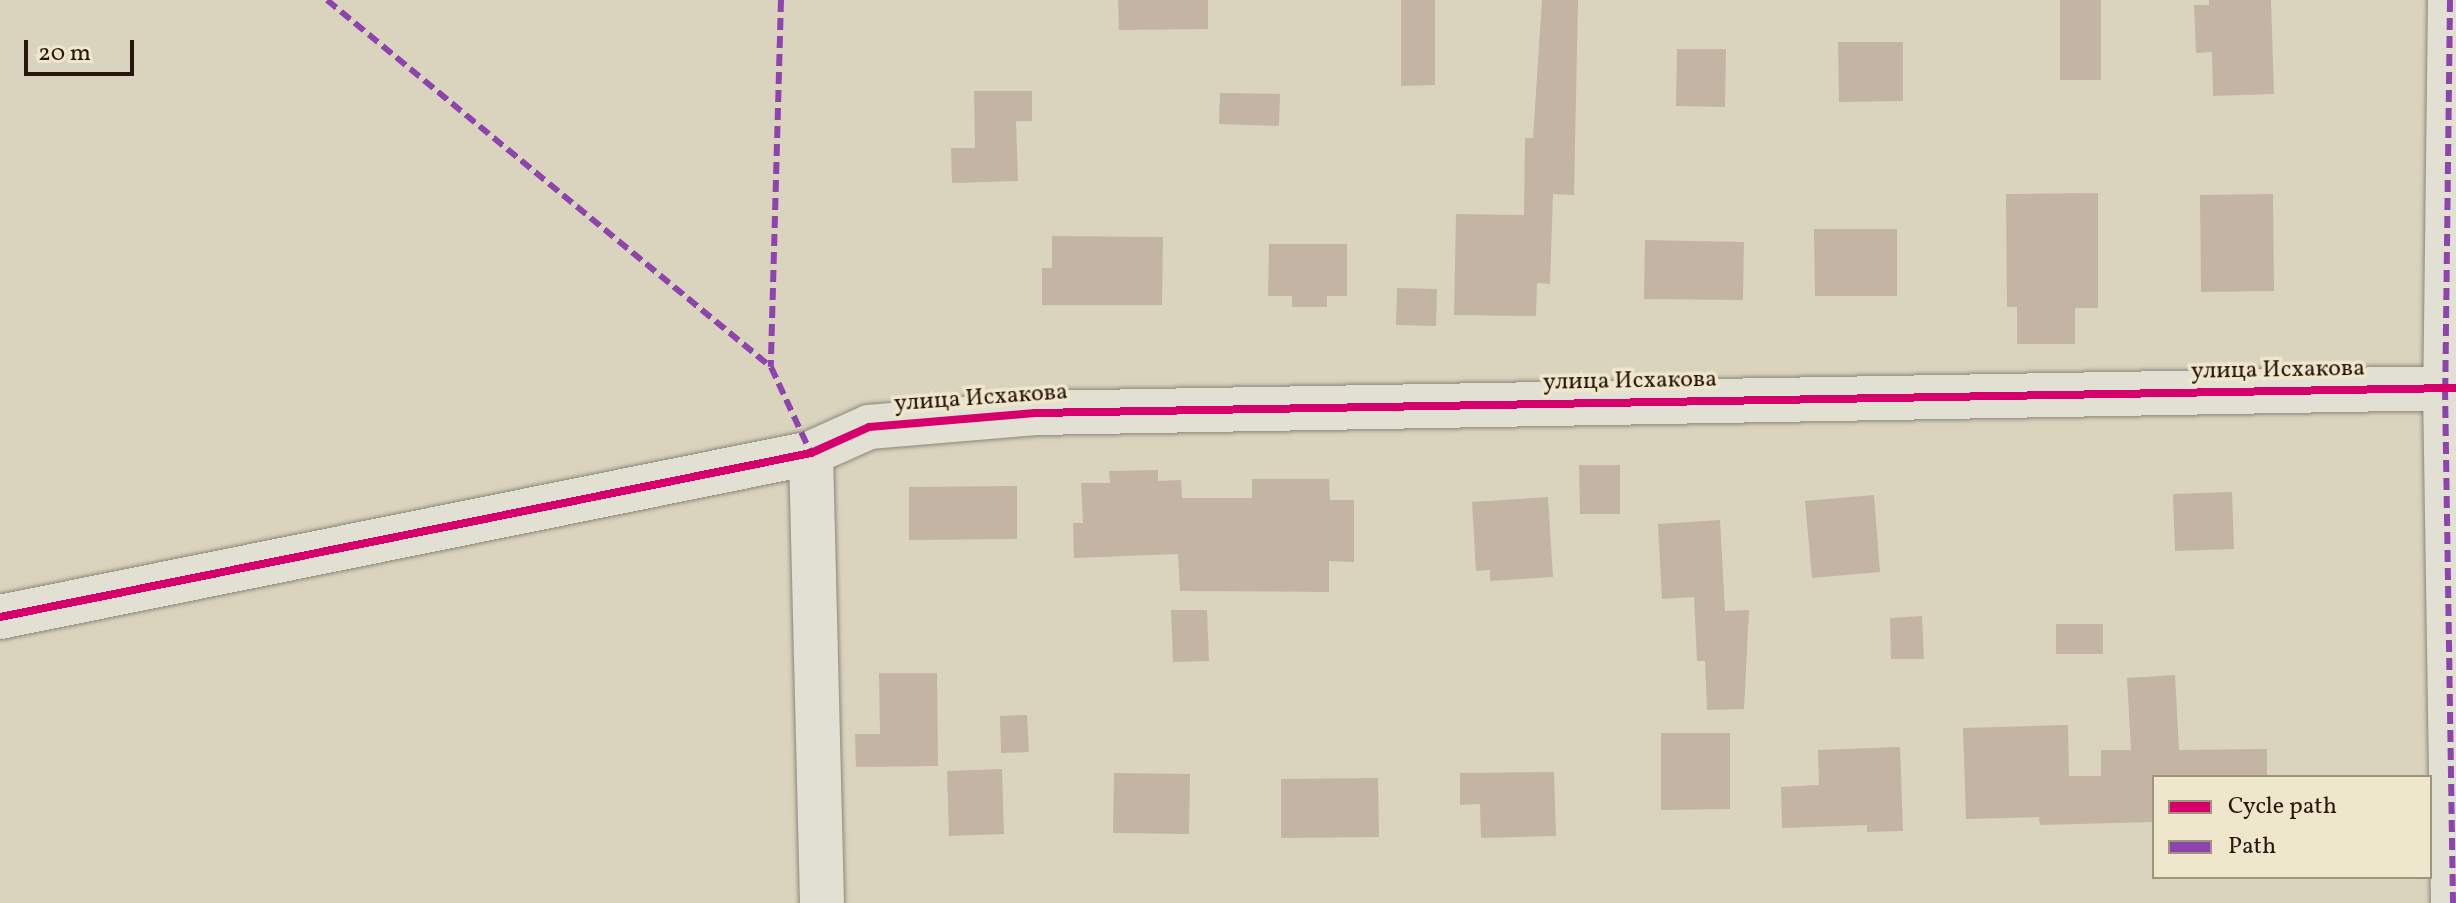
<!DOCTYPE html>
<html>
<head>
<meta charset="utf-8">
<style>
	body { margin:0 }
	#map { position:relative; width:2456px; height:903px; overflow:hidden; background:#dad4be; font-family:Vollkorn,serif }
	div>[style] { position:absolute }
	.building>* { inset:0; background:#c4b4a3 }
	.roads { filter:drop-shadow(0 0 2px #8d8679) drop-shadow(0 0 2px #8d8679) }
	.minor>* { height:44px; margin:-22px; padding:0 22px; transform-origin:22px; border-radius:22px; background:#e2dfd3 }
	.quiet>* { height:6px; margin-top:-3px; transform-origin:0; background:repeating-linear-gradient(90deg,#8e44ad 0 12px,transparent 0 18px) }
	.cycleway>* { height:8px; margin:-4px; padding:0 4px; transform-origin:4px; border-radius:4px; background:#d6006c }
	span { translate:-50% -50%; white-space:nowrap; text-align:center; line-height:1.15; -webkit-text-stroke:7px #efe7cc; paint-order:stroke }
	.street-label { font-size:24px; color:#2a160d }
	.legend { position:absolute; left:2152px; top:775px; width:280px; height:104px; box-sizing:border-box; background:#efe7cc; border:2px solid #a09380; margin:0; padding:10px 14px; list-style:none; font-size:24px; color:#2a160d }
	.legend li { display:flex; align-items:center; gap:16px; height:40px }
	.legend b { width:40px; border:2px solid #a09380 }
	.scale { position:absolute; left:24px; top:40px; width:110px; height:36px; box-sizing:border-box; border:4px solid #2a160d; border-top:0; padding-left:10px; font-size:24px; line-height:28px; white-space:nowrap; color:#2a160d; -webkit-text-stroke:6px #efe7cc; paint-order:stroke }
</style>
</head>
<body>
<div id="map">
	<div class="building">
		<i style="clip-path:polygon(1118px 0,1208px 0,1208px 29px,1119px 30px)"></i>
		<i style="clip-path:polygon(1401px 0,1435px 0,1435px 85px,1401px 86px)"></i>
		<i style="clip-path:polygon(1542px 0,1578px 0,1574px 195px,1553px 194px,1550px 284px,1537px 283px,1536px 316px,1454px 315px,1456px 214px,1524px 215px,1525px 138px,1533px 138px)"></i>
		<i style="clip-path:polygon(2060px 0,2101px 0,2101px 80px,2060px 80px)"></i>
		<i style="clip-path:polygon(2209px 0,2271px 0,2274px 94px,2213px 96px,2212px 52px,2196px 53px,2194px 5px,2209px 5px)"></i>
		<i style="clip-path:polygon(1838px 42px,1903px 42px,1903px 101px,1839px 102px)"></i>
		<i style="clip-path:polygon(1677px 49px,1726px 49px,1725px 107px,1676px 106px)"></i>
		<i style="clip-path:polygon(974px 91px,1032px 91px,1032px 121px,1016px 121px,1018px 181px,952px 183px,951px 148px,975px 148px)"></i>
		<i style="clip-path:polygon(1220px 93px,1280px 94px,1279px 126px,1219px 124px)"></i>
		<i style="clip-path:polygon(2098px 193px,2098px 308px,2075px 308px,2075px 344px,2017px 344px,2017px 307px,2007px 307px,2006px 194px)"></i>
		<i style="clip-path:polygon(2273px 194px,2274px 291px,2201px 292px,2200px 195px)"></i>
		<i style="clip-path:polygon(1814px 229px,1897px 229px,1897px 296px,1815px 296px)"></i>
		<i style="clip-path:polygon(1052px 236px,1163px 237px,1162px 305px,1042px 305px,1042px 268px,1052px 268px)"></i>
		<i style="clip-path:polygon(1645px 240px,1744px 242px,1743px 300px,1644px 299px)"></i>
		<i style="clip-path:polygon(1269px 244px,1347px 244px,1347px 296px,1327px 296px,1327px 307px,1292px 307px,1292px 296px,1268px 296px)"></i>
		<i style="clip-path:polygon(1397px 288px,1437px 289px,1436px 326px,1396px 325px)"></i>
		<i style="clip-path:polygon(1579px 465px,1620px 465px,1620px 514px,1580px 514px)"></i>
		<i style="clip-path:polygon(1158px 470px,1158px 481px,1181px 480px,1182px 498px,1252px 498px,1252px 479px,1329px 479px,1330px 500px,1354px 500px,1354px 562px,1329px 561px,1329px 592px,1180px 591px,1178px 554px,1074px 558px,1073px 523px,1083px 523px,1081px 483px,1110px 483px,1109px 471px)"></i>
		<i style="clip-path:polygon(1017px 486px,1017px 539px,909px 540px,909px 487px)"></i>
		<i style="clip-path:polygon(2232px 492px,2234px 549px,2175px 551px,2173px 494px)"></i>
		<i style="clip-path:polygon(1874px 495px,1880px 572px,1812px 578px,1805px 501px)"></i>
		<i style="clip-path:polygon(1548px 497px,1553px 577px,1490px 581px,1490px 570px,1476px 571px,1472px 502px)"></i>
		<i style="clip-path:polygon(1720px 520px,1725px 611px,1749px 610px,1744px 709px,1707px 710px,1705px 661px,1697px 661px,1694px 597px,1662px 599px,1658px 524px)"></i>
		<i style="clip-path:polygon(1171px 610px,1207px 610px,1209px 661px,1173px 662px)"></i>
		<i style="clip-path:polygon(1922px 616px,1924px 659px,1891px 659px,1890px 618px)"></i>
		<i style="clip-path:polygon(2056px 624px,2103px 624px,2103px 654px,2056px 654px)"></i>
		<i style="clip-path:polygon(879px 673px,937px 673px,938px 766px,856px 767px,855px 734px,880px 734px)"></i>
		<i style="clip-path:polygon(2175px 675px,2179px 750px,2267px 749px,2267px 777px,2154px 777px,2154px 822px,2040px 825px,2039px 817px,1966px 819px,1963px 728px,2068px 725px,2069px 776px,2101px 776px,2101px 750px,2131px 750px,2127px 678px)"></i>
		<i style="clip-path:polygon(1027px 715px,1029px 752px,1001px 753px,1000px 716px)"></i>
		<i style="clip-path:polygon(1661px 733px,1730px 733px,1730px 809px,1661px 810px)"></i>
		<i style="clip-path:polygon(1900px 747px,1903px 831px,1867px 832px,1867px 825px,1782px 828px,1781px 787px,1819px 785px,1818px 750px)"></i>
		<i style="clip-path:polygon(1002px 769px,1004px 834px,949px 836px,947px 771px)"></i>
		<i style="clip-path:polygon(1554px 772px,1556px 836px,1481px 838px,1480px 804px,1460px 805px,1460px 773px)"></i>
		<i style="clip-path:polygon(1114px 773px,1190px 774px,1189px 834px,1113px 833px)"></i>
		<i style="clip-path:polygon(1378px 778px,1379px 837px,1281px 838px,1281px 779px)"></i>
	</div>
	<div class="roads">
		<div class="minor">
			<i style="left:2450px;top:0;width:388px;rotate:90.7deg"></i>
			<i style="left:2445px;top:388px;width:515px;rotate:89.11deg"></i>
			<i style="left:811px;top:453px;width:450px;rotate:88.6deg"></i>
			<i style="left:0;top:617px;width:827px;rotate:-11.43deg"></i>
			<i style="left:811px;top:453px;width:64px;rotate:-24.1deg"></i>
			<i style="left:869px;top:427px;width:167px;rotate:-4.8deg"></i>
			<i style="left:1035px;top:413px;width:1421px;rotate:-1.01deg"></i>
		</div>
	</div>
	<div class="quiet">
		<i style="left:327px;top:0;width:576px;rotate:39.58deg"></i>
		<i style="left:781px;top:0;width:367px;rotate:91.6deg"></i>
		<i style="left:771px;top:367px;width:95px;rotate:65.1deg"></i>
		<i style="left:811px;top:453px;width:8px;rotate:-23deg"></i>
		<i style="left:2450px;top:0;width:388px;rotate:90.7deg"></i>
		<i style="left:2445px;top:388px;width:515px;rotate:89.11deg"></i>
	</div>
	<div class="cycleway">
		<i style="left:0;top:617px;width:827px;rotate:-11.43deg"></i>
		<i style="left:811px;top:453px;width:64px;rotate:-24.1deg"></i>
		<i style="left:869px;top:427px;width:167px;rotate:-4.8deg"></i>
		<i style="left:1035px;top:413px;width:1421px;rotate:-1.01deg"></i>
	</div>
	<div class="street-label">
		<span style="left:2278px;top:371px;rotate:-1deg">улица Исхакова</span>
		<span style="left:1630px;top:382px;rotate:-1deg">улица Исхакова</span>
		<span style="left:981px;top:399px;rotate:-4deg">улица Исхакова</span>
	</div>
	<ul class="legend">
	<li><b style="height:10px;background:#d6006c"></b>Cycle path</li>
	<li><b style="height:10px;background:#8e44ad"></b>Path</li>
	</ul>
	<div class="scale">20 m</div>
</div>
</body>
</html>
